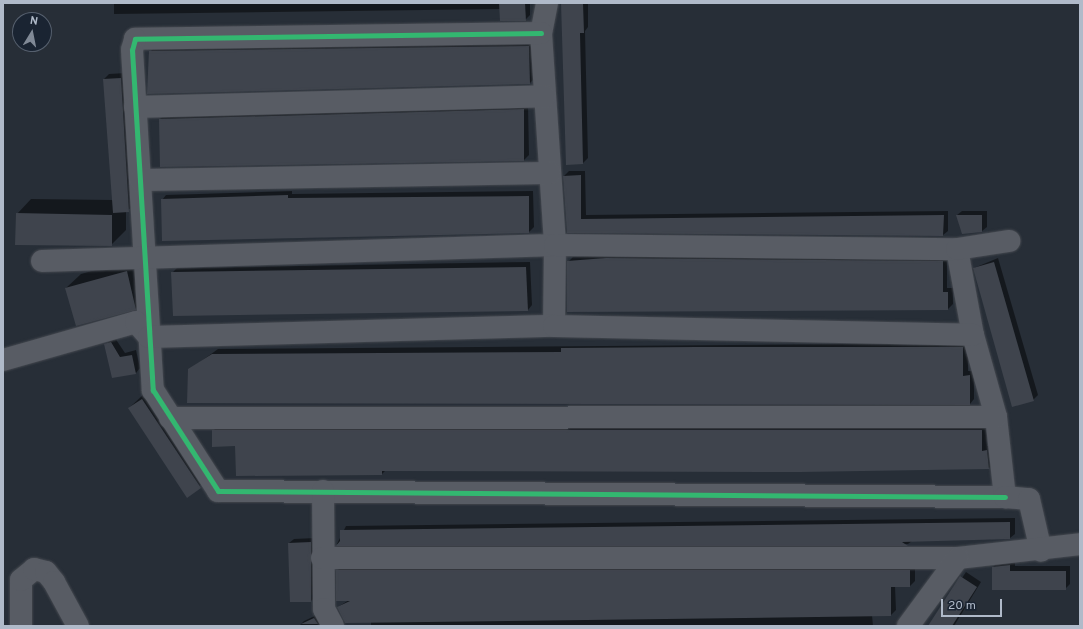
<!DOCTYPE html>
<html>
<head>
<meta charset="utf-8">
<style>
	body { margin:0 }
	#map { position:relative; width:1083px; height:629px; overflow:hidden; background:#272e37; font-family:Overpass,sans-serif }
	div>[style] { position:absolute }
	.shadow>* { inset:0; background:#0007 }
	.building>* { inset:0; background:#3f444d }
	.roads { filter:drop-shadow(0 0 1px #44484f) drop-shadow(0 0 1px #44484f) }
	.street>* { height:22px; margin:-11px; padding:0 11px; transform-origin:11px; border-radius:11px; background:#585c64 }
	.cycleway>* { height:5px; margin:-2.5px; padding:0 2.5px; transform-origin:2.5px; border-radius:2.5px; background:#33b770 }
	span { translate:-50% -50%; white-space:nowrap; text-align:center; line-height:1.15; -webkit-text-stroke:3px #1a2432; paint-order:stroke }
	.frame { position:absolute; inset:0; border:4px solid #b0bac9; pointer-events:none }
	.north { position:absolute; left:12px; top:12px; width:40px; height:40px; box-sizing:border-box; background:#1a2432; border:1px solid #56606e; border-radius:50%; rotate:10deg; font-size:11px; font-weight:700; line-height:16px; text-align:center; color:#b0bac9 }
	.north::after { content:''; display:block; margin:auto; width:14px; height:18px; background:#808996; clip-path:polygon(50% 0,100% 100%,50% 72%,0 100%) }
	.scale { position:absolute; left:941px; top:599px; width:61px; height:18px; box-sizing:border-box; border:2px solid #b0bac9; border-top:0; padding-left:5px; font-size:12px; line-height:14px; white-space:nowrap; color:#b0bac9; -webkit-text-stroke:3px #1a2432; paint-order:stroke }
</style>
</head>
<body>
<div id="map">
	<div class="shadow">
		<i style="clip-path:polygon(114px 3px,530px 3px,530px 15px,525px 20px,501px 9px,114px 14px)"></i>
		<i style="clip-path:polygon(564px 3px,588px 3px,588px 27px,585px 31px,588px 158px,583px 163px)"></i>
		<i style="clip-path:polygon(534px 41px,535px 78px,530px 83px,150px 52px,155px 47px)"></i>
		<i style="clip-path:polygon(126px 73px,134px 206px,126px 211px,126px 230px,111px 245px,17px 214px,31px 199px,113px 200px,104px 79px,109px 74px)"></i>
		<i style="clip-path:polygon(528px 105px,529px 155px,524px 160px,160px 166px,160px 119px,165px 114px)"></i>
		<i style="clip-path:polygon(569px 171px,585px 171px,586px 215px,948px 211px,948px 231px,943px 235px,568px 232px,564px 176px)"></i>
		<i style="clip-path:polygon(292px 191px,292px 194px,533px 191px,534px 227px,529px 232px,162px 200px,166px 195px)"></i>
		<i style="clip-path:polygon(962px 211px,987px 211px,987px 227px,982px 231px,957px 215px)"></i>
		<i style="clip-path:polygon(611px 254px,947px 257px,947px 288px,953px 288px,953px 304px,948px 309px,568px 262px,573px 257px)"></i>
		<i style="clip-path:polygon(142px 257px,150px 294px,135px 309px,66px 288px,81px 274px)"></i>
		<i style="clip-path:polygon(998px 258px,1038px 395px,1033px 400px,974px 268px)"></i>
		<i style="clip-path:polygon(530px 262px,532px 305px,528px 310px,172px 273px,177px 268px)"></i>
		<i style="clip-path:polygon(115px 338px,125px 353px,136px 350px,140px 368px,136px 373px,106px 344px)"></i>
		<i style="clip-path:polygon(968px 343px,968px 371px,974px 371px,974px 399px,970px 404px,189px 370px,218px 349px)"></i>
		<i style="clip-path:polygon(144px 394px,215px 473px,187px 496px,129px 408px)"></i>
		<i style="clip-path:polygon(986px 425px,987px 446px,992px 446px,994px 463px,989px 468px,386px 470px,382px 474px,236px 445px,213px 431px,218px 426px)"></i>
		<i style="clip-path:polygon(1015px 518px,1015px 534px,1010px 538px,912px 541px,908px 544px,337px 544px,346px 526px)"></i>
		<i style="clip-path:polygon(315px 538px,316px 596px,311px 601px,291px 601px,289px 543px,294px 539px)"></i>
		<i style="clip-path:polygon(1015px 560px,1015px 566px,1070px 566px,1070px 584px,1065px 589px,993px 567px,998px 562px)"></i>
		<i style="clip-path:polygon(342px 566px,915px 566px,915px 581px,910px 586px,895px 586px,896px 610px,891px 615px,872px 615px,873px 626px,371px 626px,371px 621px,338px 607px,349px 600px,337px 571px)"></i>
		<i style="clip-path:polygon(966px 572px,981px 582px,954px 626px,930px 626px)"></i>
		<i style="clip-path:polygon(319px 614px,326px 626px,299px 626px,304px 621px)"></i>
	</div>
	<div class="building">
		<i style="clip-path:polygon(499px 3px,525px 3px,526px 21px,500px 21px)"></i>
		<i style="clip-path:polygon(561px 3px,583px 3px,584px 33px,580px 33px,583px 164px,566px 165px)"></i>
		<i style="clip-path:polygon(529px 46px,530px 84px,147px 94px,149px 51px)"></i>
		<i style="clip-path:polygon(121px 78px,129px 212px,113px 213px,103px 79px)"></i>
		<i style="clip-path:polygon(524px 109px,524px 161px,160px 167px,159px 119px)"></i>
		<i style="clip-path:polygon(581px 175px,581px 219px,944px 215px,943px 236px,567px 233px,563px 176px)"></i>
		<i style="clip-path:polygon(288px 195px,288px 198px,529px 196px,529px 233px,162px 241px,161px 199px)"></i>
		<i style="clip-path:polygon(16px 213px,112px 215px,112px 246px,15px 245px)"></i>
		<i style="clip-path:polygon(956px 215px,982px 215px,982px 232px,962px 234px)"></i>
		<i style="clip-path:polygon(606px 258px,943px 261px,943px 292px,948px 292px,948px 310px,567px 312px,567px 261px)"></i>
		<i style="clip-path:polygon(994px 262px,1034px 401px,1012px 407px,973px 268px)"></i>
		<i style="clip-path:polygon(526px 267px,528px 311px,173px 316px,171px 272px)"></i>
		<i style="clip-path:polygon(127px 271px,136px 310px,76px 326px,65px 288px)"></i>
		<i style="clip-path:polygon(111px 342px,120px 357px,132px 355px,136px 374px,112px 378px,104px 344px)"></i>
		<i style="clip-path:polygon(696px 347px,963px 347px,963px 376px,970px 375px,970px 405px,187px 403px,188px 369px,212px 354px,561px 352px,561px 348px)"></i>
		<i style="clip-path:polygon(142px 399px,201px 488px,187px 498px,128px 408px)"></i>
		<i style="clip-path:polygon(212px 430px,982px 430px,982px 451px,987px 450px,989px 469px,800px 472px,382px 471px,382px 475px,236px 476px,235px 446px,212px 447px)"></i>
		<i style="clip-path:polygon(1010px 522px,1010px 539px,902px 542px,908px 546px,336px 546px,340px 541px,340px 530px)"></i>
		<i style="clip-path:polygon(311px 542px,311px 602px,290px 602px,288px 543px)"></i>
		<i style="clip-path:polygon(1010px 565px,1010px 571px,1066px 571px,1066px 590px,992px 590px,992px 567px)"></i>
		<i style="clip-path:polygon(336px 570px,910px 570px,910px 587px,891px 587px,891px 616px,345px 623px,337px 607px,350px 601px,336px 601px)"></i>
		<i style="clip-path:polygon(960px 576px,977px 587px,952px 626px,928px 626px)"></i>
		<i style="clip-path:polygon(314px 618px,318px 624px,301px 624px)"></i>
	</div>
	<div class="roads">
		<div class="street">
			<i style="left:547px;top:3px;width:31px;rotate:101deg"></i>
			<i style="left:541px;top:33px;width:212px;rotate:86.2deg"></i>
			<i style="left:555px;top:245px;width:81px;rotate:90.7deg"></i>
			<i style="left:541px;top:33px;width:406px;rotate:179.2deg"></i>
			<i style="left:135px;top:39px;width:11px;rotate:105deg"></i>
			<i style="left:132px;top:50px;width:341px;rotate:86.5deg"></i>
			<i style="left:153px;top:390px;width:120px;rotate:57.2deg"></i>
			<i style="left:218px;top:491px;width:787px;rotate:0.44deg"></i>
			<i style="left:135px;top:107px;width:410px;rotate:-1.5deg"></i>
			<i style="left:140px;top:180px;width:410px;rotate:-1deg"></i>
			<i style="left:957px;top:249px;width:87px;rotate:79.5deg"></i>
			<i style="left:973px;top:335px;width:85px;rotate:74.3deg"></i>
			<i style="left:996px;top:417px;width:81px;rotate:83.6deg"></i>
			<i style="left:1005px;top:497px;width:24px;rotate:5deg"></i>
			<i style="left:1029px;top:499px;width:53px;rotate:77deg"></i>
			<i style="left:42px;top:261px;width:513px;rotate:-1.79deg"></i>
			<i style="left:555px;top:245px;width:402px;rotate:0.6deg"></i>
			<i style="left:957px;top:249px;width:53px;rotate:-8.7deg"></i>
			<i style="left:3px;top:360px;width:138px;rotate:-15.9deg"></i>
			<i style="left:136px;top:322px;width:20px;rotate:49deg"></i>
			<i style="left:149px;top:337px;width:405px;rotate:-1.6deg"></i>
			<i style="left:554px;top:326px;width:419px;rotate:1.2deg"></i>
			<i style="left:170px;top:418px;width:826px;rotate:-0.07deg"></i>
			<i style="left:323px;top:491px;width:118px;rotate:89.5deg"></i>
			<i style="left:324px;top:609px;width:19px;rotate:62deg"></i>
			<i style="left:322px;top:558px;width:636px"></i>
			<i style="left:958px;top:558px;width:123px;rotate:-6.5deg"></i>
			<i style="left:21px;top:626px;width:46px;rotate:-90deg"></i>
			<i style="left:21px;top:580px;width:17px;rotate:-40deg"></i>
			<i style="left:34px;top:569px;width:12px;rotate:14deg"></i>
			<i style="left:46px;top:572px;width:13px;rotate:51deg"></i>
			<i style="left:54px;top:582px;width:50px;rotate:61.4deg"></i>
			<i style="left:908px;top:626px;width:84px;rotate:-53.7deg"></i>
		</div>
	</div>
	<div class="cycleway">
		<i style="left:541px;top:33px;width:406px;rotate:179.2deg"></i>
		<i style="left:135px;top:39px;width:11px;rotate:105deg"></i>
		<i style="left:132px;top:50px;width:341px;rotate:86.5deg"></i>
		<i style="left:153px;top:390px;width:120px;rotate:57.2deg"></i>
		<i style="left:218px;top:491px;width:787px;rotate:0.44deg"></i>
	</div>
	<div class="frame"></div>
	<div class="north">N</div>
	<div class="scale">20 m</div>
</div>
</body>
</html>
